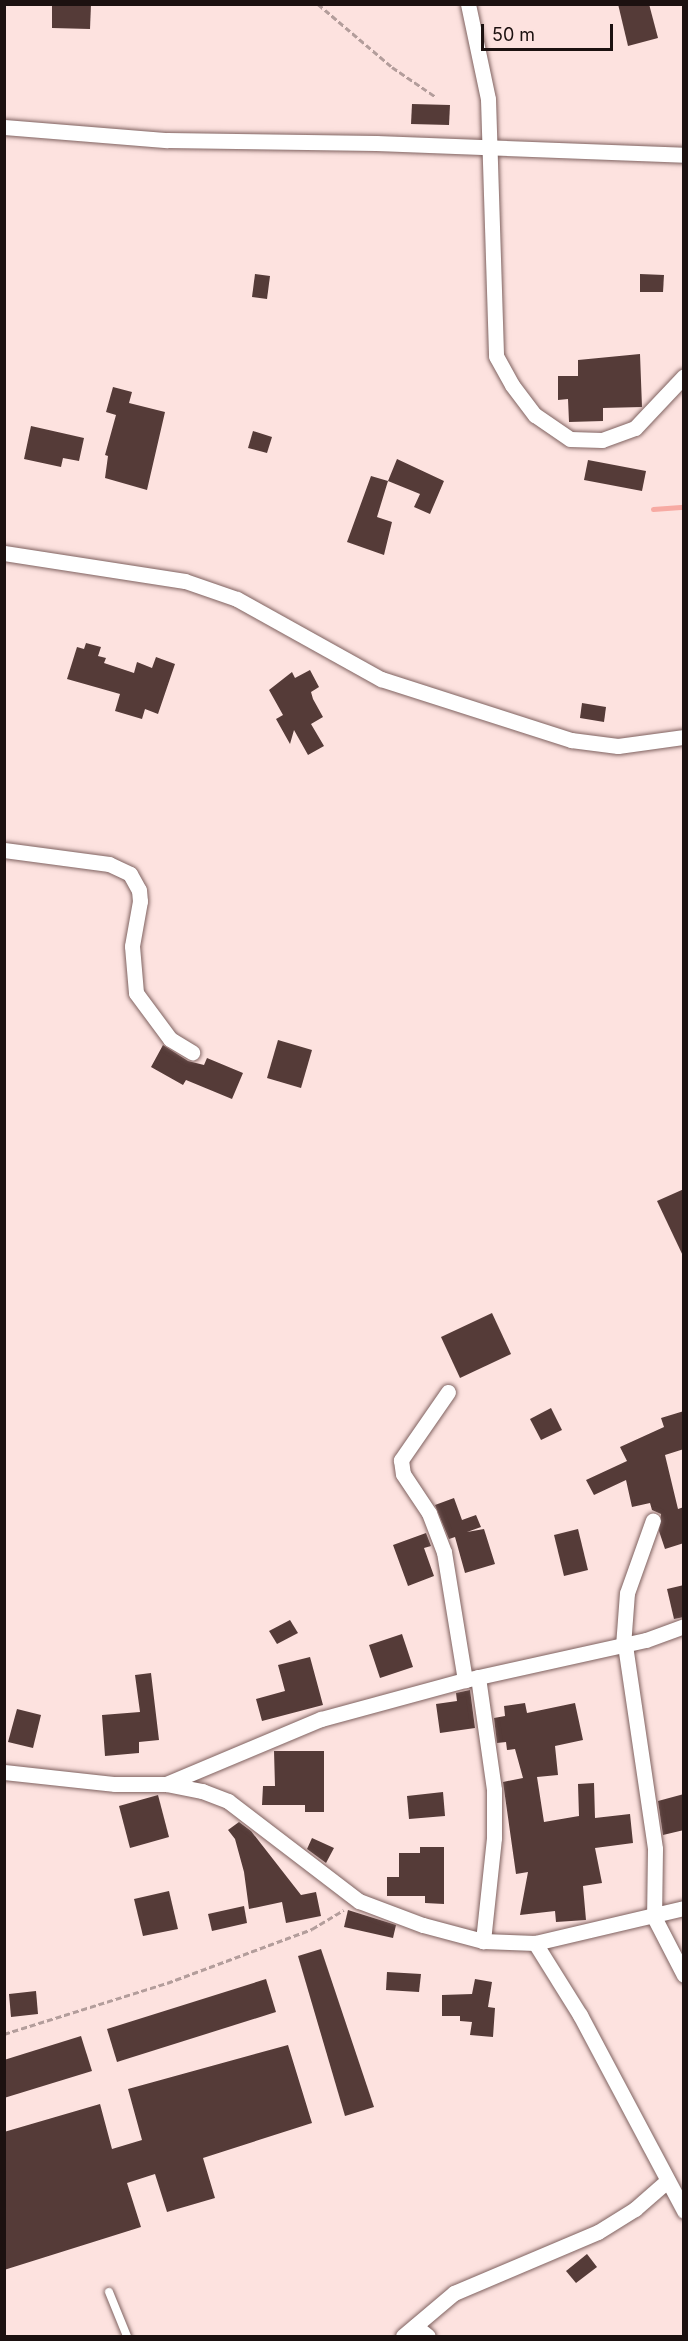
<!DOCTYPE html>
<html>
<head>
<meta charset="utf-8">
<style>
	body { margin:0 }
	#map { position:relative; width:688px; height:2341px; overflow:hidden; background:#fde2df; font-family:Inter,sans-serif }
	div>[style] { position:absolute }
	.stream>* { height:5px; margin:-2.5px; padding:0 2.5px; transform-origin:2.5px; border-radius:2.5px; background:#f7aaa3 }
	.building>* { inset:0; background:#553b38 }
	.path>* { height:3px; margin-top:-1.5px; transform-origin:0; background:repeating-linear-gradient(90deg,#b39d9b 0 6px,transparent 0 9px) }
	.roads { filter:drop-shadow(0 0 2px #7f6260) drop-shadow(0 0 2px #7f6260) }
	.service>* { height:8px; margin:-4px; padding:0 4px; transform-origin:4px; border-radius:4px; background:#fff }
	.minor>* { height:15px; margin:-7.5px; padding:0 7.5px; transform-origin:7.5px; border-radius:7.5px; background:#fff }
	span { translate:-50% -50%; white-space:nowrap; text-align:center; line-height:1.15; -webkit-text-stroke:6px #fde2df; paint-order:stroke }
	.frame { position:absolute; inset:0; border:6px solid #1c1110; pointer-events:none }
	.scale { position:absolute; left:481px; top:24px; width:132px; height:27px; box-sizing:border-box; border:3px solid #1c1110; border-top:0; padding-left:8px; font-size:18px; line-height:21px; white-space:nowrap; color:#1c1110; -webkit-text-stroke:4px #fde2df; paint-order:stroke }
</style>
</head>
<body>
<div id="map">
	<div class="stream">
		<i style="left:653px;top:509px;width:31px;rotate:-4deg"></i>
	</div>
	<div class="building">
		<i style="clip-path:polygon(52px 4px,91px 4px,90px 29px,52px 28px)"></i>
		<i style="clip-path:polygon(618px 4px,649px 4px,658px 38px,628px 46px)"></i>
		<i style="clip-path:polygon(412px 104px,450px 105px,449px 125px,411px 124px)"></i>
		<i style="clip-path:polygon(255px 274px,270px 276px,267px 299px,252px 297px)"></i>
		<i style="clip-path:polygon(640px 274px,664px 275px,663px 292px,640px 292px)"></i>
		<i style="clip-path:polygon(640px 354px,642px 407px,603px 408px,603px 421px,569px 422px,568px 399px,558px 400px,558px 376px,578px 376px,578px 360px)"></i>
		<i style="clip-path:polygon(113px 387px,132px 392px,129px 403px,165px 412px,147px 490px,105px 478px,108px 456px,105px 455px,116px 415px,106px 412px)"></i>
		<i style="clip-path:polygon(31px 426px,84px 438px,79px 461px,63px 458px,61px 467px,24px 459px)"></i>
		<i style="clip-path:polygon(253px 431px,272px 437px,267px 453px,248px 448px)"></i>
		<i style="clip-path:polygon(397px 459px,444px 481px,430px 514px,414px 507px,420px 494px,388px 481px)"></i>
		<i style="clip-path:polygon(588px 460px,646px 471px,642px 491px,584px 480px)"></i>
		<i style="clip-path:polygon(371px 476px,388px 481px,377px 517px,392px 522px,384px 555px,347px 542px)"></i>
		<i style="clip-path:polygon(86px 643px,101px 647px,98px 656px,106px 658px,104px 663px,134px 673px,137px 662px,152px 668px,156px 657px,175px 664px,158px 714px,145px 709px,142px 719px,115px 711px,120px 694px,67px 679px,77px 647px,84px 649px)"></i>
		<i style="clip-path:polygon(310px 670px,319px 687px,311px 692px,313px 699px,323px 717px,311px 724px,324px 746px,308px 755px,294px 730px,290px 744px,276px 719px,283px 715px,269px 690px,292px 672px,295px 678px)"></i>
		<i style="clip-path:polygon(582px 703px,606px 707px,604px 722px,580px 718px)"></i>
		<i style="clip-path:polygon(278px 1040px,312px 1050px,301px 1088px,267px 1078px)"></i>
		<i style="clip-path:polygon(163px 1045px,188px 1061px,204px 1065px,207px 1058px,243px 1073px,232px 1099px,186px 1080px,183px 1085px,151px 1067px)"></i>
		<i style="clip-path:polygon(684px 1189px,684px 1258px,657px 1201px)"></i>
		<i style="clip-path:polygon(492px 1313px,511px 1354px,460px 1378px,441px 1337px)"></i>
		<i style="clip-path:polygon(551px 1408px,562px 1430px,541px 1440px,530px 1419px)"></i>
		<i style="clip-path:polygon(684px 1411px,684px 1449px,665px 1455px,678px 1509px,684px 1507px,684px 1543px,665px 1549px,659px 1531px,661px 1514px,652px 1510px,650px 1503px,632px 1507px,626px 1480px,594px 1495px,586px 1480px,627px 1461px,620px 1447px,664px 1427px,661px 1418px)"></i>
		<i style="clip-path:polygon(454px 1498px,462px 1520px,476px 1515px,481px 1527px,467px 1532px,484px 1529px,495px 1564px,465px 1573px,455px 1537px,449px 1539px,435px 1505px)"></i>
		<i style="clip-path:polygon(578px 1529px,588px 1570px,564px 1576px,554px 1535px)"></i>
		<i style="clip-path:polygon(426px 1533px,431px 1546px,424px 1548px,434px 1576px,408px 1586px,393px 1545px)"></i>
		<i style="clip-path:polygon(684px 1585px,684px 1617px,674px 1619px,667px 1589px)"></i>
		<i style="clip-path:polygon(290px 1620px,298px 1633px,277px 1644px,269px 1631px)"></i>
		<i style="clip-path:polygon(402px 1634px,413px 1667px,380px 1678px,369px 1645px)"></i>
		<i style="clip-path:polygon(310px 1657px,323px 1705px,262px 1721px,256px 1699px,285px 1691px,278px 1665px)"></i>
		<i style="clip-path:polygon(151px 1673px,159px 1740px,139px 1742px,139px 1753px,105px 1756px,102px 1715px,140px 1712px,135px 1675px)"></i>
		<i style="clip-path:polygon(470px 1690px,475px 1728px,440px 1733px,436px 1704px,457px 1701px,456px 1693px)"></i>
		<i style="clip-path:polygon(525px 1703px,527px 1713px,575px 1703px,583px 1740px,555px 1746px,558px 1775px,537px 1777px,544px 1822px,579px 1816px,578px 1784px,594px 1783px,595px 1818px,630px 1814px,633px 1843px,595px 1848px,602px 1883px,583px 1886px,586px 1920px,556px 1922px,555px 1911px,520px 1915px,528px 1872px,516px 1874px,503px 1782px,523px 1778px,515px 1749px,507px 1750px,506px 1742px,497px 1743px,494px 1718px,505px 1716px,504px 1706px)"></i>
		<i style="clip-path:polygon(17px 1709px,41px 1715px,33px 1748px,8px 1742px)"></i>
		<i style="clip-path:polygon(274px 1751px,324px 1751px,324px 1812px,305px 1812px,305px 1805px,262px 1805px,263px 1786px,275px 1786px)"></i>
		<i style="clip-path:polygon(443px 1792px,445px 1816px,409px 1819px,407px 1796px)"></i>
		<i style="clip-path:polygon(684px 1794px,684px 1830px,663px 1835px,658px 1801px)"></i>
		<i style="clip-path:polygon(158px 1795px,169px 1837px,130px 1848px,119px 1806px)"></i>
		<i style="clip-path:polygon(239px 1822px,251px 1831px,301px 1895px,316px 1892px,321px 1916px,286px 1923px,282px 1902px,249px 1909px,244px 1872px,235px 1839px,228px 1830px)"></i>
		<i style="clip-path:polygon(312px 1838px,334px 1848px,326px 1863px,307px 1849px)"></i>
		<i style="clip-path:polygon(420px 1847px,444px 1847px,444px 1904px,425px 1903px,425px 1896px,387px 1896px,387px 1877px,399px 1877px,399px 1853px,420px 1853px)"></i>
		<i style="clip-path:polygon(169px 1891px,178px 1929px,143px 1936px,134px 1899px)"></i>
		<i style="clip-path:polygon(244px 1906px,247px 1923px,212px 1931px,208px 1914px)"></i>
		<i style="clip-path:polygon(348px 1910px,396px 1925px,393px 1938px,344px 1927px)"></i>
		<i style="clip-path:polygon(321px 1949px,374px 2107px,345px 2116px,298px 1956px)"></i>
		<i style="clip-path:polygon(387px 1972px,421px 1974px,419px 1992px,386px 1990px)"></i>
		<i style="clip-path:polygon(266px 1979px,276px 2012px,117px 2062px,107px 2029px)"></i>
		<i style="clip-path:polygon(475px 1979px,492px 1982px,488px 2007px,495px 2008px,493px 2037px,470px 2035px,472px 2022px,460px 2021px,460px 2016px,442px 2016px,442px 1995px,472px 1994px)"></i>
		<i style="clip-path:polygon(36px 1991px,38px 2014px,11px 2017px,9px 1994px)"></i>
		<i style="clip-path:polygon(81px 2036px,92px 2071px,4px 2098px,4px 2060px)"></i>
		<i style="clip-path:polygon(288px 2045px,312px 2123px,203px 2158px,215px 2198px,167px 2212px,155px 2174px,127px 2183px,141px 2227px,4px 2270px,4px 2132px,100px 2104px,112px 2149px,142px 2140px,128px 2089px)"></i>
		<i style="clip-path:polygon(587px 2254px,597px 2267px,576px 2283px,566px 2271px)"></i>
	</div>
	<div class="path">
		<i style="left:318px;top:4px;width:97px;rotate:40.4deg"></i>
		<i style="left:392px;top:67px;width:53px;rotate:34.3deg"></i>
		<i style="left:4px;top:2034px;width:171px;rotate:-17.4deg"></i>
		<i style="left:167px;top:1983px;width:155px;rotate:-20.4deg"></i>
		<i style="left:312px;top:1929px;width:37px;rotate:-31deg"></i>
	</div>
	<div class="roads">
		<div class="service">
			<i style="left:109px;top:2292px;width:48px;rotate:67.8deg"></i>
		</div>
		<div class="minor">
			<i style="left:468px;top:4px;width:97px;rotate:78.1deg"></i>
			<i style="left:488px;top:99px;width:257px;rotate:88.2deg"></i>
			<i style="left:496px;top:356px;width:33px;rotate:61deg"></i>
			<i style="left:512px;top:385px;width:38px;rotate:53deg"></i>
			<i style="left:535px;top:415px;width:42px;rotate:34.4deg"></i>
			<i style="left:570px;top:439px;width:32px;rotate:2deg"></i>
			<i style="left:602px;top:440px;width:35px;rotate:-20deg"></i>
			<i style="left:635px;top:428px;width:71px;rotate:-46.7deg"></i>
			<i style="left:4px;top:127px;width:164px;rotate:4.6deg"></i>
			<i style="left:167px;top:140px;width:209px;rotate:0.8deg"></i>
			<i style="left:376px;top:143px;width:308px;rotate:2.2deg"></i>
			<i style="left:4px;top:553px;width:183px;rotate:8.8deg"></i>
			<i style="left:185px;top:581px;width:55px;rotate:19.1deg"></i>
			<i style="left:237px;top:599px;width:165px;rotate:29.1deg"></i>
			<i style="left:381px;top:679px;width:200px;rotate:17.8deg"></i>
			<i style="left:571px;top:740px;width:47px;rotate:7.3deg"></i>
			<i style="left:618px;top:746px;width:67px;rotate:-7.8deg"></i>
			<i style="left:4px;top:850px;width:106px;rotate:7.6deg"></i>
			<i style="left:109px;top:864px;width:23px;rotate:25deg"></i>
			<i style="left:130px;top:874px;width:18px;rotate:61deg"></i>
			<i style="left:139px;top:890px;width:11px;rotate:85deg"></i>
			<i style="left:140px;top:901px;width:46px;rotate:100.1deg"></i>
			<i style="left:132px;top:946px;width:47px;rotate:85.1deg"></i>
			<i style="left:136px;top:993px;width:57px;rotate:53.5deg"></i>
			<i style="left:170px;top:1039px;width:26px;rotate:31deg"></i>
			<i style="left:448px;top:1392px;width:83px;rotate:124.7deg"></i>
			<i style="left:401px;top:1460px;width:14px;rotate:82deg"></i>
			<i style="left:403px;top:1474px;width:47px;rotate:56.3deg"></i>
			<i style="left:429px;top:1513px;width:42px;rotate:69deg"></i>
			<i style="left:444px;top:1552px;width:130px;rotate:80.7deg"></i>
			<i style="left:625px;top:1645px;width:206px;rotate:81.6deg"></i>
			<i style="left:655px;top:1849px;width:68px;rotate:90.8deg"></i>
			<i style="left:654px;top:1917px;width:65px;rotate:62.7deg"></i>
			<i style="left:623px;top:1646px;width:53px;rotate:-85.7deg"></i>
			<i style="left:627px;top:1593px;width:77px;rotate:-70.4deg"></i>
			<i style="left:478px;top:1677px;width:114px;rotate:81.9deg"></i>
			<i style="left:494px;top:1790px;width:48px;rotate:90deg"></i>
			<i style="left:494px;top:1838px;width:104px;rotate:96.1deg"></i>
			<i style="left:4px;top:1772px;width:112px;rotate:6.2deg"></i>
			<i style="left:115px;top:1784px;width:51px"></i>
			<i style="left:166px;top:1784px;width:37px;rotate:11deg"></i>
			<i style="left:202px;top:1791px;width:28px;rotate:21deg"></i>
			<i style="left:228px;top:1801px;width:165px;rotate:37.4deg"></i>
			<i style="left:359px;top:1901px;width:68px;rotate:20.6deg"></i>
			<i style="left:423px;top:1925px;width:62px;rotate:14.9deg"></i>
			<i style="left:483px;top:1941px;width:52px;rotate:2.2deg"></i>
			<i style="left:535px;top:1943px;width:153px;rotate:-13.2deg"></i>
			<i style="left:166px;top:1784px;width:168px;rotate:-22.8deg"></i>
			<i style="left:321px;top:1719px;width:149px;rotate:-15.2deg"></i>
			<i style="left:465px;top:1680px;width:185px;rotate:-12.5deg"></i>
			<i style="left:646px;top:1640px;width:40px;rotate:-20.2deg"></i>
			<i style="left:535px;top:1943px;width:85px;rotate:58deg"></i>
			<i style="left:580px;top:2015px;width:222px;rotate:62deg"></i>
			<i style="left:415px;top:2326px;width:16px;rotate:38deg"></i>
			<i style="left:403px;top:2336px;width:67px;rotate:-40.1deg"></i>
			<i style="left:454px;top:2293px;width:156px;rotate:-23deg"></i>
			<i style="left:598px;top:2232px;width:44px;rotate:-31.9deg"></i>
			<i style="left:635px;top:2209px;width:43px;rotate:-41.2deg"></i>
		</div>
	</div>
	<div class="frame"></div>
	<div class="scale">50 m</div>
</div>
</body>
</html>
